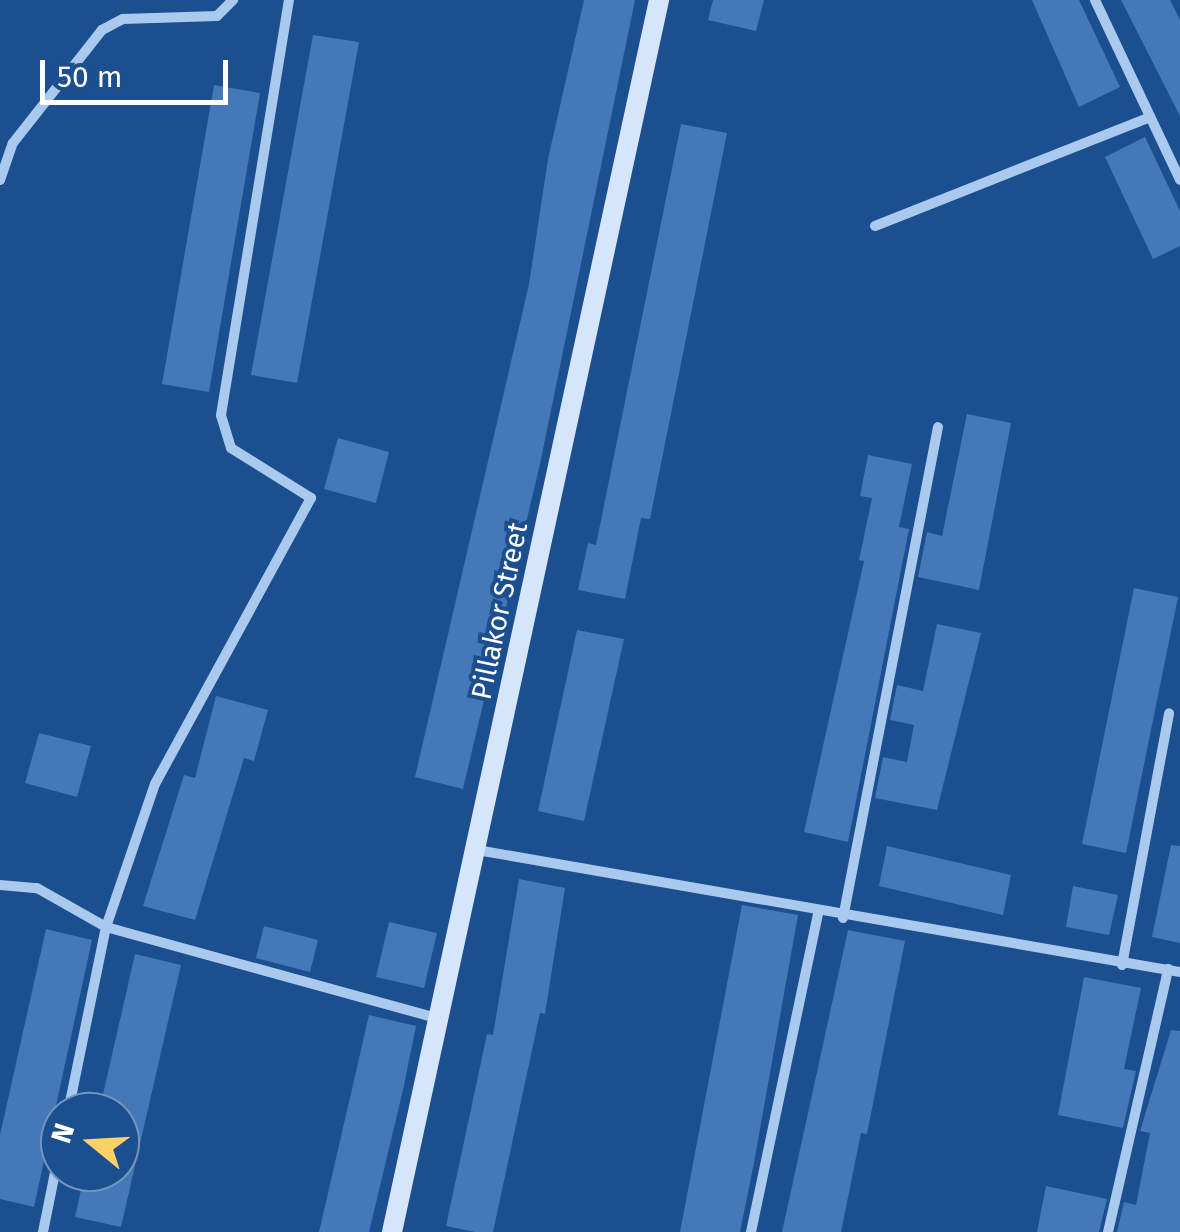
<!DOCTYPE html>
<html>
<head>
<meta charset="utf-8">
<style>
	body { margin:0 }
	#map { position:relative; width:1180px; height:1232px; overflow:hidden; background:#1b4f8f; font-family:"Fira Sans",sans-serif }
	div>[style] { position:absolute }
	.building>* { inset:0; background:#4478b7 }
	.street>* { height:10px; margin:-5px; padding:0 5px; transform-origin:5px; border-radius:5px; background:#a9c9ee }
	.secondary>* { height:20px; margin:-10px; padding:0 10px; transform-origin:10px; border-radius:10px; background:#d6e6fa }
	span { translate:-50% -50%; white-space:nowrap; text-align:center; line-height:1.15; -webkit-text-stroke:8px #1b4f8f; paint-order:stroke }
	.street-label { font-size:28px; color:#fff }
	.north { position:absolute; left:40px; top:1092px; width:100px; height:100px; box-sizing:border-box; background:#1b4f8f; border:2px solid #7695bc; border-radius:50%; rotate:288deg; font-size:28px; font-weight:700; line-height:40px; text-align:center; color:#fff }
	.north::after { content:''; display:block; margin:auto; width:35px; height:45px; background:#ffd166; clip-path:polygon(50% 0,100% 100%,50% 72%,0 100%) }
	.scale { position:absolute; left:40px; top:60px; width:188px; height:45px; box-sizing:border-box; border:5px solid #fff; border-top:0; padding-left:12px; font-size:30px; line-height:35px; white-space:nowrap; color:#fff; -webkit-text-stroke:8px #1b4f8f; paint-order:stroke }
</style>
</head>
<body>
<div id="map">
	<div class="building">
		<i style="clip-path:polygon(584px 0,635px 0,540px 464px,463px 789px,415px 777px,529px 284px,548px 159px)"></i>
		<i style="clip-path:polygon(713px 0,764px 0,756px 31px,708px 20px)"></i>
		<i style="clip-path:polygon(1032px 0,1079px 0,1120px 87px,1079px 107px)"></i>
		<i style="clip-path:polygon(1121px 0,1170px 0,1180px 20px,1180px 116px)"></i>
		<i style="clip-path:polygon(313px 35px,359px 42px,297px 383px,251px 375px)"></i>
		<i style="clip-path:polygon(214px 85px,260px 93px,209px 392px,162px 384px)"></i>
		<i style="clip-path:polygon(681px 124px,727px 133px,650px 519px,641px 518px,625px 599px,578px 590px,588px 543px,596px 545px)"></i>
		<i style="clip-path:polygon(1145px 137px,1180px 211px,1180px 246px,1153px 259px,1105px 157px)"></i>
		<i style="clip-path:polygon(967px 414px,1011px 423px,979px 590px,918px 577px,927px 532px,942px 536px)"></i>
		<i style="clip-path:polygon(338px 438px,389px 452px,376px 503px,324px 489px)"></i>
		<i style="clip-path:polygon(868px 455px,912px 464px,899px 527px,909px 529px,848px 842px,804px 832px,864px 561px,859px 560px,872px 498px,860px 496px)"></i>
		<i style="clip-path:polygon(1134px 588px,1178px 597px,1126px 853px,1082px 844px)"></i>
		<i style="clip-path:polygon(937px 624px,981px 633px,937px 810px,875px 798px,883px 757px,907px 762px,914px 725px,890px 720px,897px 685px,923px 691px)"></i>
		<i style="clip-path:polygon(577px 630px,624px 639px,584px 821px,538px 811px)"></i>
		<i style="clip-path:polygon(216px 696px,268px 710px,254px 761px,244px 758px,195px 920px,143px 906px,184px 775px,195px 778px)"></i>
		<i style="clip-path:polygon(39px 733px,91px 746px,77px 797px,25px 783px)"></i>
		<i style="clip-path:polygon(1171px 845px,1180px 846px,1180px 943px,1152px 937px)"></i>
		<i style="clip-path:polygon(887px 846px,1011px 875px,1003px 915px,879px 886px)"></i>
		<i style="clip-path:polygon(519px 879px,565px 888px,545px 1014px,540px 1013px,493px 1232px,475px 1232px,446px 1226px,487px 1034px,493px 1035px)"></i>
		<i style="clip-path:polygon(1073px 886px,1118px 895px,1109px 935px,1066px 927px)"></i>
		<i style="clip-path:polygon(742px 905px,798px 915px,754px 1163px,740px 1232px,680px 1232px)"></i>
		<i style="clip-path:polygon(389px 922px,437px 933px,424px 988px,376px 977px)"></i>
		<i style="clip-path:polygon(264px 926px,318px 940px,310px 972px,256px 958px)"></i>
		<i style="clip-path:polygon(46px 929px,92px 940px,34px 1207px,0 1199px,0 1135px)"></i>
		<i style="clip-path:polygon(848px 930px,905px 941px,867px 1134px,861px 1133px,841px 1232px,782px 1232px)"></i>
		<i style="clip-path:polygon(135px 954px,181px 965px,121px 1227px,75px 1217px,85px 1172px,120px 1180px,120px 1112px,99px 1112px)"></i>
		<i style="clip-path:polygon(1084px 977px,1141px 988px,1124px 1069px,1136px 1071px,1123px 1128px,1058px 1115px)"></i>
		<i style="clip-path:polygon(369px 1015px,416px 1026px,403px 1090px,369px 1232px,319px 1232px)"></i>
		<i style="clip-path:polygon(1171px 1030px,1180px 1031px,1180px 1232px,1117px 1232px,1124px 1202px,1136px 1205px,1150px 1133px,1140px 1131px)"></i>
		<i style="clip-path:polygon(1046px 1186px,1107px 1199px,1099px 1232px,1037px 1232px)"></i>
	</div>
	<div class="street">
		<i style="left:1095px;top:0;width:199px;rotate:64.7deg"></i>
		<i style="left:0;top:180px;width:39px;rotate:-71deg"></i>
		<i style="left:13px;top:143px;width:144px;rotate:-51.8deg"></i>
		<i style="left:102px;top:30px;width:24px;rotate:-28deg"></i>
		<i style="left:123px;top:19px;width:94px;rotate:-1.8deg"></i>
		<i style="left:217px;top:16px;width:23px;rotate:-45deg"></i>
		<i style="left:875px;top:226px;width:296px;rotate:-21.6deg"></i>
		<i style="left:477px;top:850px;width:714px;rotate:9.85deg"></i>
		<i style="left:0;top:885px;width:37px;rotate:5deg"></i>
		<i style="left:37px;top:888px;width:79px;rotate:29.5deg"></i>
		<i style="left:106px;top:927px;width:347px;rotate:15.4deg"></i>
		<i style="left:843px;top:918px;width:500px;rotate:-79.05deg"></i>
		<i style="left:1122px;top:965px;width:256px;rotate:-79.4deg"></i>
		<i style="left:68px;top:1112px;width:189px;rotate:-78.4deg"></i>
		<i style="left:106px;top:927px;width:151px;rotate:-71.1deg"></i>
		<i style="left:155px;top:784px;width:326px;rotate:-61.4deg"></i>
		<i style="left:311px;top:498px;width:94px;rotate:-148deg"></i>
		<i style="left:231px;top:448px;width:34px;rotate:-107deg"></i>
		<i style="left:221px;top:415px;width:421px;rotate:-80.7deg"></i>
		<i style="left:43px;top:1232px;width:86px;rotate:-78.6deg"></i>
		<i style="left:751px;top:1232px;width:326px;rotate:-78.1deg"></i>
		<i style="left:1108px;top:1232px;width:270px;rotate:-77.1deg"></i>
	</div>
	<div class="secondary">
		<i style="left:392px;top:1232px;width:1261px;rotate:-77.77deg"></i>
	</div>
	<div class="street-label">
		<span style="left:500px;top:611px;rotate:-78deg">Pillakor Street</span>
	</div>
	<div class="north">N</div>
	<div class="scale">50 m</div>
</div>
</body>
</html>
